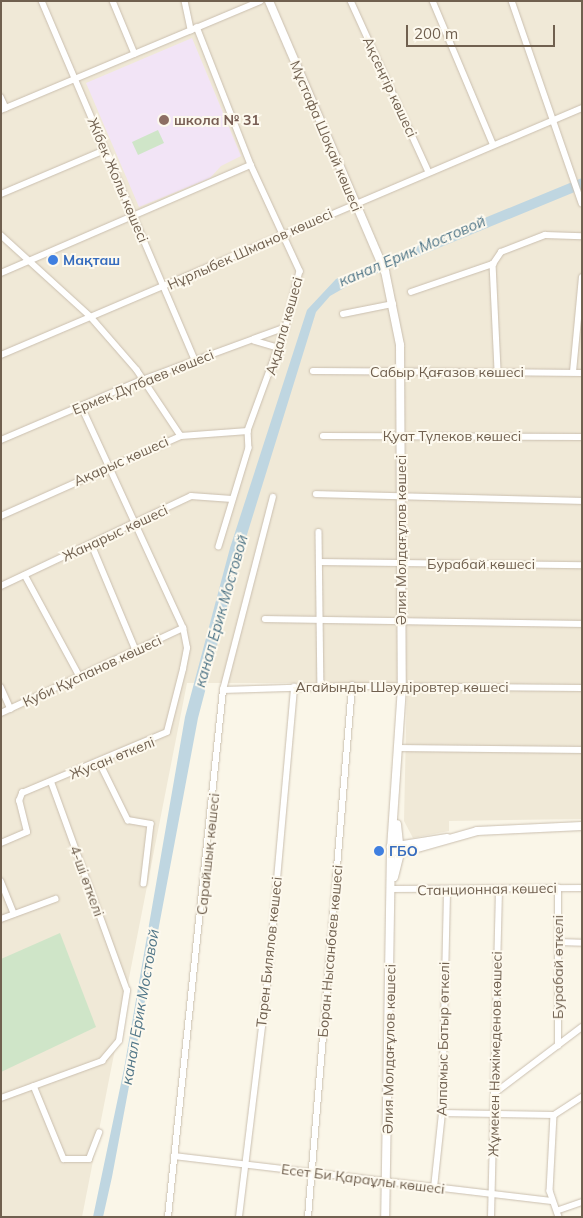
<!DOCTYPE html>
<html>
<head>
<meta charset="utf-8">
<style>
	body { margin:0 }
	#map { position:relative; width:583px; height:1218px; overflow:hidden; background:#faf6e8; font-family:Mulish,sans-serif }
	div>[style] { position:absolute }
	.residential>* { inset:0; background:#f0e9d7 }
	.education>* { inset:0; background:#f2e4f6 }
	.green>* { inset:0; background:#cfe5c8 }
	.water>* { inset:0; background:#bfd6e1 }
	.roads { filter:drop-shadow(0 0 1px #cabfaf) drop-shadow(0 0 1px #cabfaf) }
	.minor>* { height:5.5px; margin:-2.75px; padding:0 2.75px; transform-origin:2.75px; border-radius:2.75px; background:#fff }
	.secondary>* { height:8px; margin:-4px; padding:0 4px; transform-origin:4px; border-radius:4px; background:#fff }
	.dots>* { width:14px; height:14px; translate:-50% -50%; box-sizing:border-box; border:2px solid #fdf9ee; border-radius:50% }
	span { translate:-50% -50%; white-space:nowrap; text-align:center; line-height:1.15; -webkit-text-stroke:4px #fdf9ee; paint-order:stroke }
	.street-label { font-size:14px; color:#70604f }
	.education-label { font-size:14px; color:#785e54; font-weight:700 }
	.left { translate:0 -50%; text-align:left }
	.shop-label { font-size:14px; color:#366cbe; font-weight:700 }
	.water-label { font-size:15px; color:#4f7587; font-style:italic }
	.frame { position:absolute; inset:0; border:2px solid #70604f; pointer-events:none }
	.scale { position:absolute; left:406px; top:25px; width:149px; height:22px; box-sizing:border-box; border:2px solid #70604f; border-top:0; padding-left:6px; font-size:15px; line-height:18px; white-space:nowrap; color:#70604f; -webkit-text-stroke:4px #fdf9ee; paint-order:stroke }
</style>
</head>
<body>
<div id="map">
	<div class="residential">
		<i style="clip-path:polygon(1px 1px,582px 1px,582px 819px,449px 821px,449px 831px,413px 838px,404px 821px,407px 683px,187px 683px,82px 1217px,1px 1217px)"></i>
	</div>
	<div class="education">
		<i style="clip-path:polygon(192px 38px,241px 156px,221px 166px,210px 178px,139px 207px,86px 83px)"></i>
	</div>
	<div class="green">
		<i style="clip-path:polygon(158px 130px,164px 143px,138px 155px,132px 142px)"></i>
		<i style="clip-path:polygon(60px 933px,96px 1027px,1px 1072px,1px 959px)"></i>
	</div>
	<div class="water">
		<i style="clip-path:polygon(582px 178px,582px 189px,351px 284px,330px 296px,316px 312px,241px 554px,198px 718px,112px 1177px,103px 1217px,93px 1217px,124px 1069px,185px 717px,230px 548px,307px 310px,336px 279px)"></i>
	</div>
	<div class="roads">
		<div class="minor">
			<i style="left:42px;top:1px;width:389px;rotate:66.9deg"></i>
			<i style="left:113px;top:1px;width:57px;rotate:67.5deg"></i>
			<i style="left:185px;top:1px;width:30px;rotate:78deg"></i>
			<i style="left:351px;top:1px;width:188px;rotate:65.5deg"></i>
			<i style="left:433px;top:1px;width:155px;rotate:67.2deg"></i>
			<i style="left:512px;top:1px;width:214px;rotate:70.9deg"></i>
			<i style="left:197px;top:27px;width:148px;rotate:68.6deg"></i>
			<i style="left:251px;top:165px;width:117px;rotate:65.2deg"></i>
			<i style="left:300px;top:271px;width:58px;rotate:104deg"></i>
			<i style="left:286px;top:327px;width:111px;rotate:110.1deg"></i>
			<i style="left:248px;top:431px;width:17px;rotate:87deg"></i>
			<i style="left:249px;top:448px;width:103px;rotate:106.9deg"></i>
			<i style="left:1px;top:97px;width:12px;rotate:66deg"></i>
			<i style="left:1px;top:110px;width:281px;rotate:-22.8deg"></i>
			<i style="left:1px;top:194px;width:113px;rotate:-22.9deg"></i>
			<i style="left:1px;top:235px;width:122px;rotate:42.3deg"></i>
			<i style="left:91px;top:317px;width:70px;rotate:49deg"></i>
			<i style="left:137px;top:370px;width:79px;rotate:56.3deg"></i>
			<i style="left:493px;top:264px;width:108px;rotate:87.3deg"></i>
			<i style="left:1px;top:273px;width:272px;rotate:-23.4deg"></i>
			<i style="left:411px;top:292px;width:87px;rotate:-18.9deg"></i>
			<i style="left:493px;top:264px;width:14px;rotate:-56deg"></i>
			<i style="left:501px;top:252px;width:47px;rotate:-21.1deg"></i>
			<i style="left:545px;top:235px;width:37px;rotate:2deg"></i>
			<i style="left:343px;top:314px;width:51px;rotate:-11.3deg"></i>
			<i style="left:255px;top:341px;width:25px;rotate:16deg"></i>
			<i style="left:1px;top:355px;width:631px;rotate:-23.03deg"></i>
			<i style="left:313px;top:371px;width:269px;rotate:0.4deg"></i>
			<i style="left:573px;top:372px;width:95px;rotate:-84.6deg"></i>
			<i style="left:323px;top:436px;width:259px;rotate:0.2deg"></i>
			<i style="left:1px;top:440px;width:153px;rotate:-23.1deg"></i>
			<i style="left:142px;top:380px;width:153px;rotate:-20.2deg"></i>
			<i style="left:316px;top:494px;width:266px;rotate:1.5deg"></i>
			<i style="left:1px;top:516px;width:197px;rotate:-24deg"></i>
			<i style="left:181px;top:436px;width:67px;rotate:-4.3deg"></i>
			<i style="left:319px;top:532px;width:154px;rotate:89.3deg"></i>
			<i style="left:92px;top:545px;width:114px;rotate:67.3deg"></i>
			<i style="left:321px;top:562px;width:261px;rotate:0.7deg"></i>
			<i style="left:25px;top:575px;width:114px;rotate:61.6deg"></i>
			<i style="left:1px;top:586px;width:210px;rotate:-25.3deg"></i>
			<i style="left:191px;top:496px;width:41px;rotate:4.2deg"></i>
			<i style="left:265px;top:619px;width:317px;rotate:0.9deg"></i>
			<i style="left:1px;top:687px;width:24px;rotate:66deg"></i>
			<i style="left:223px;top:690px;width:129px;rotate:-1.8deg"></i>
			<i style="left:352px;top:686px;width:230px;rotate:0.5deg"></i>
			<i style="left:1px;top:713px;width:201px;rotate:-25deg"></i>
			<i style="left:400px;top:748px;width:182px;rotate:0.6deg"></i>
			<i style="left:100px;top:763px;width:64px;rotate:63.8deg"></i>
			<i style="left:128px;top:820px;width:23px;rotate:10deg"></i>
			<i style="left:151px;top:824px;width:60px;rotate:96.7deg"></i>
			<i style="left:1px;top:843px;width:28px;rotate:-23deg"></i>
			<i style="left:27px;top:832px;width:32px;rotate:-104deg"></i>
			<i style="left:19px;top:801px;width:9px;rotate:-69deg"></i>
			<i style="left:22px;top:793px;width:157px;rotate:-22.8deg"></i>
			<i style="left:167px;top:732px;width:65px;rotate:-75.7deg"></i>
			<i style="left:183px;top:669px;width:21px;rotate:-79deg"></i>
			<i style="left:187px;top:648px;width:20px;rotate:-101deg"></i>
			<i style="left:183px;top:628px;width:244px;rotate:-114.7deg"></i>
			<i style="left:1px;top:881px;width:35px;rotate:68deg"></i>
			<i style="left:392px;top:889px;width:190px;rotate:-0.3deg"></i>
			<i style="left:1px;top:919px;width:58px;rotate:-20.3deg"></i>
			<i style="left:558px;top:942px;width:24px;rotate:2deg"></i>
			<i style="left:558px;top:1046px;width:158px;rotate:-90deg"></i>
			<i style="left:34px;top:1086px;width:79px;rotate:67.7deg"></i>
			<i style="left:64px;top:1159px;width:25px"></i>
			<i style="left:89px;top:1159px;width:28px;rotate:-69deg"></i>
			<i style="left:495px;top:1093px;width:109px;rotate:-37.2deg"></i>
			<i style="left:1px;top:1098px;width:108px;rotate:-20.1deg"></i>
			<i style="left:102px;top:1061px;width:26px;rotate:-50deg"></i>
			<i style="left:119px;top:1041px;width:51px;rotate:-80.9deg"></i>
			<i style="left:127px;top:991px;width:222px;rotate:-110deg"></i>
			<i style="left:442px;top:1113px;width:112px;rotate:1deg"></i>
			<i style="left:554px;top:1115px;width:33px;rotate:-33deg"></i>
			<i style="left:554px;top:1115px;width:76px;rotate:93deg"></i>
			<i style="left:550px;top:1191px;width:28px;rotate:71deg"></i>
			<i style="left:174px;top:1156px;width:380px;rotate:6.8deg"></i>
			<i style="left:434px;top:1188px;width:75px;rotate:-83.9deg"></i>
			<i style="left:442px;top:1113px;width:223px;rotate:-88.7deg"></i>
			<i style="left:559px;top:1210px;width:24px;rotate:-19deg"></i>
			<i style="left:168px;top:1217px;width:530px;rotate:-84.04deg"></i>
			<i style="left:223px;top:690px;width:199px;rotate:-75.5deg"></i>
			<i style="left:239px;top:1217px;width:250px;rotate:-83.1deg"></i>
			<i style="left:269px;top:969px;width:283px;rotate:-84.9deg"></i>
			<i style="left:308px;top:1217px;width:533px;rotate:-85.26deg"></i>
			<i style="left:491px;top:1217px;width:326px;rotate:-88.6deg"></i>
		</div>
		<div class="secondary">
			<i style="left:269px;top:1px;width:294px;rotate:66.8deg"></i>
			<i style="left:385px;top:271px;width:76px;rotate:78.5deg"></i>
			<i style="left:400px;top:345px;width:342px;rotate:89.7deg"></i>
			<i style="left:402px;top:687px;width:160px;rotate:93.9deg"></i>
			<i style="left:391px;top:847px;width:370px;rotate:90.9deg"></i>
			<i style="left:447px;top:838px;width:57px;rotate:170.9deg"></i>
			<i style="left:391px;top:847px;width:11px;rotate:34deg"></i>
			<i style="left:400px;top:853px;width:80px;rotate:-15.9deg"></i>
			<i style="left:477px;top:831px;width:105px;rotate:-2.7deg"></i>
			<i style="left:394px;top:877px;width:25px;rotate:-76deg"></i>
			<i style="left:400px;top:853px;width:29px;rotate:-96deg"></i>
		</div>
	</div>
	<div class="dots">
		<i style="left:164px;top:120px;background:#8d6e63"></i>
		<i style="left:53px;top:260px;background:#3f7fe0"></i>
		<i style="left:379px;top:851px;background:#3f7fe0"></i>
	</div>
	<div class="street-label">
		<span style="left:390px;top:87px;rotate:65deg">Ақсеңгір көшесі</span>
		<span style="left:326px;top:136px;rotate:67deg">Мұстафа Шоқай көшесi</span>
		<span style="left:118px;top:180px;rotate:67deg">Жібек Жолы көшесі</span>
		<span style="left:250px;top:249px;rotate:-24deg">Нұрлыбек Шманов көшесі</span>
		<span style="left:284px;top:326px;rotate:-74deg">Ақдала көшесі</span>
		<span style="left:447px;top:372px">Сабыр Қағазов көшесі</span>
		<span style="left:143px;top:382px;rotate:-22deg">Ермек Дүтбаев көшесi</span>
		<span style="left:452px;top:436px">Қуат Түлеков көшесі</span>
		<span style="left:121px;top:461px;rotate:-24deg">Ақарыс көшесi</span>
		<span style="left:115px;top:533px;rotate:-25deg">Жанарыс көшесі</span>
		<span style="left:401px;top:540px;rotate:-90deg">Әлия Молдағұлов көшесі</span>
		<span style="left:481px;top:564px">Бурабай көшесi</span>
		<span style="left:92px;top:671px;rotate:-25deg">Куби Құспанов көшесi</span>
		<span style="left:402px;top:687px">Агайынды Шәудіровтер көшесi</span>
		<span style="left:112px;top:758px;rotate:-22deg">Жусан өткелі</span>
		<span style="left:208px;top:854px;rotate:-84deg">Сарайшық көшесі</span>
		<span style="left:87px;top:881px;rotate:70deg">4-шi өткелi</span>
		<span style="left:487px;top:889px;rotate:-1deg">Станционная көшесі</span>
		<span style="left:330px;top:951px;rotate:-85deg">Боран Нысанбаев көшесі</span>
		<span style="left:269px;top:952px;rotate:-84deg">Тарен Билялов көшесі</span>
		<span style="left:558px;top:967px;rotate:-90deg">Бурабай өткелі</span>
		<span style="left:443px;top:1039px;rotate:-89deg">Алпамыс Батыр өткелі</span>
		<span style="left:389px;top:1049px;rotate:-89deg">Әлия Молдағұлов көшесі</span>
		<span style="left:495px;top:1054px;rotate:-89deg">Жұмекен Нәжімеденов көшесі</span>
		<span style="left:363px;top:1179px;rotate:7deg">Есет Би Қараұлы көшесі</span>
	</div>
	<div class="education-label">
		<span class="left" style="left:174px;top:120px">школа № 31</span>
	</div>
	<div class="shop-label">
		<span class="left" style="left:63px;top:260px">Мақташ</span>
		<span class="left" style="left:389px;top:851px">ГБО</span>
	</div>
	<div class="water-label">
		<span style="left:412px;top:251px;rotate:-23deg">канал Ерик Мостовой</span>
		<span style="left:221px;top:611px;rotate:-74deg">канал Ерик Мостовой</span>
		<span style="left:140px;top:1007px;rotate:-80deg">канал Ерик Мостовой</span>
	</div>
	<div class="frame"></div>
	<div class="scale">200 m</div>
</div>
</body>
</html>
